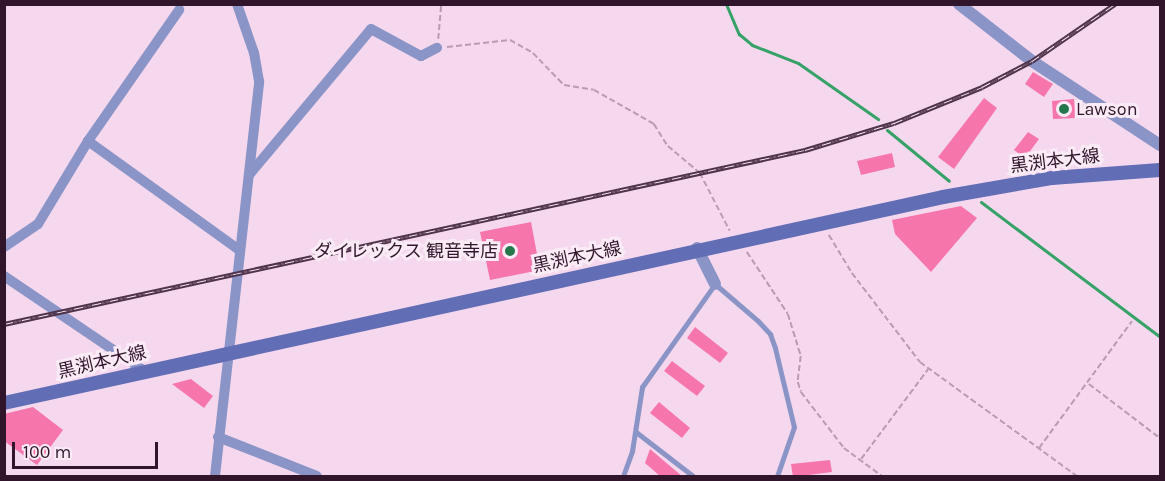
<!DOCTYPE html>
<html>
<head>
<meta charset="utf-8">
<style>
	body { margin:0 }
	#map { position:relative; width:1165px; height:481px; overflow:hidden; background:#f6d8ee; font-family:Karla,"Noto Sans JP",sans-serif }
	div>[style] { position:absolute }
	.stream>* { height:3px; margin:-1.5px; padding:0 1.5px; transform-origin:1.5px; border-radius:1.5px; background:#36a267 }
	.building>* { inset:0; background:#f676ac }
	.path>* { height:1.5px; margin-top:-0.75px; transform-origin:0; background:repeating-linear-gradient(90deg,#b99cb1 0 6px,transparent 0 9px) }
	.service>* { height:5px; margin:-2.5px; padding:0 2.5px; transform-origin:2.5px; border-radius:2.5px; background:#8a94c6 }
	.minor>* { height:10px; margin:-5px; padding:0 5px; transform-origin:5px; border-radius:5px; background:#8a94c6 }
	.tertiary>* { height:12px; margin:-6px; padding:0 6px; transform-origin:6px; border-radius:6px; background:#8a94c6 }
	.secondary>* { height:14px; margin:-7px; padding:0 7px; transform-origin:7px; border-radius:7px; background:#616db5 }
	.rail>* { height:5px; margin-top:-2.5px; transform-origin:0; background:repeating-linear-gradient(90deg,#faebf6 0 9px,#4f3349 0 18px); box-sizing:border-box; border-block:2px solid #4f3349 }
	.dots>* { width:16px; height:16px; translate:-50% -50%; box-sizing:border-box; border:3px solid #faebf6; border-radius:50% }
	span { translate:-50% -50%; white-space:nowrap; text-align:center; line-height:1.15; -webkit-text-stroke:6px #faebf6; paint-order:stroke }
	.poi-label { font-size:18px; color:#31162b }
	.left { translate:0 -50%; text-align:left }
	.right { translate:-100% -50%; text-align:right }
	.street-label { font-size:18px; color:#31162b }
	.frame { position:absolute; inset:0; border:6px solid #31162b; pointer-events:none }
	.scale { position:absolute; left:12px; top:442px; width:146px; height:27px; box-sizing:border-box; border:3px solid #31162b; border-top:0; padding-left:8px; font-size:18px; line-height:21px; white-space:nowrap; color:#31162b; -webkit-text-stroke:4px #faebf6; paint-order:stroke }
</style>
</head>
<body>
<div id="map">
	<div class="stream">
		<i style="left:726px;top:4px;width:33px;rotate:67deg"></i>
		<i style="left:739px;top:34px;width:17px;rotate:40deg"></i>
		<i style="left:752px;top:45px;width:49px;rotate:21.4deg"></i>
		<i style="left:798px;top:63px;width:98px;rotate:35deg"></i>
		<i style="left:887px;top:130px;width:80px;rotate:39.4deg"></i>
		<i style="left:981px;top:202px;width:224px;rotate:37deg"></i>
	</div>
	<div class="building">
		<i style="clip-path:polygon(1033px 72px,1053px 84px,1044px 97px,1025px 84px)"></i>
		<i style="clip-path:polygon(984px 98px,997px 108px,954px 169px,938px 157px)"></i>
		<i style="clip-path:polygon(1074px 99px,1076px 118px,1053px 119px,1052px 101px)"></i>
		<i style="clip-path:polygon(1028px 132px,1039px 139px,1025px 158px,1014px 150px)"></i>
		<i style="clip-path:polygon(892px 153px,895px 167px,861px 175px,857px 161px)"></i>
		<i style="clip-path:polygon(961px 206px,977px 218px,931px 272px,895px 234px,892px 220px)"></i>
		<i style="clip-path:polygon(531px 222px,540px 270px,490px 280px,480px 232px)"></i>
		<i style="clip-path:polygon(695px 327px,728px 353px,720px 363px,687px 338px)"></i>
		<i style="clip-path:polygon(672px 361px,705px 386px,697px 396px,664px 371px)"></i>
		<i style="clip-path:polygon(191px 379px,213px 396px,204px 408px,172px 384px)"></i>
		<i style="clip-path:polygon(659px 402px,690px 428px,682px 438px,650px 413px)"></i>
		<i style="clip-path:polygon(33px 407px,63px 430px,37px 465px,4px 441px,4px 414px)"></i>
		<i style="clip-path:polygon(650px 449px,683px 477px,661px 477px,645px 463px)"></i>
		<i style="clip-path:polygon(830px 460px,832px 472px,793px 477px,791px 464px)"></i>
	</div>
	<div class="path">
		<i style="left:438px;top:39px;width:35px;rotate:-85deg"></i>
		<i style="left:447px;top:47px;width:63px;rotate:-6.3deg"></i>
		<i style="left:510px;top:40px;width:26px;rotate:29deg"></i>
		<i style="left:533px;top:53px;width:45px;rotate:45.9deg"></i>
		<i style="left:564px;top:85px;width:30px;rotate:9deg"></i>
		<i style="left:594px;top:90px;width:69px;rotate:29.5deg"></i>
		<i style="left:654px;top:124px;width:26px;rotate:58deg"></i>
		<i style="left:668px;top:146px;width:42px;rotate:40.2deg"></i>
		<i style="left:700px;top:173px;width:65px;rotate:62.7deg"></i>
		<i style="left:829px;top:235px;width:44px;rotate:58.8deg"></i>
		<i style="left:852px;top:273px;width:112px;rotate:52.6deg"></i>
		<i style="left:920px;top:362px;width:194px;rotate:36deg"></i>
		<i style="left:747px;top:252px;width:74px;rotate:56.5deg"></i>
		<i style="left:788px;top:314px;width:44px;rotate:72.8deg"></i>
		<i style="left:801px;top:356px;width:26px;rotate:97deg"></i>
		<i style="left:798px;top:382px;width:10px;rotate:73deg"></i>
		<i style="left:801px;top:392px;width:71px;rotate:52.5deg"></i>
		<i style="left:844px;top:448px;width:47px;rotate:36.4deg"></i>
		<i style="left:1089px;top:384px;width:89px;rotate:37.3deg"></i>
		<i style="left:1039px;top:448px;width:157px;rotate:-53.8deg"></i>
		<i style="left:861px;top:459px;width:112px;rotate:-53.3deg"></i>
	</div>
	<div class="service">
		<i style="left:636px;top:432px;width:72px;rotate:37.7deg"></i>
		<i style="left:623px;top:476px;width:27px;rotate:-70deg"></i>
		<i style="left:632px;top:451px;width:65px;rotate:-81.1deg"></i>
		<i style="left:642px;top:387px;width:126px;rotate:-54.7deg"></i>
		<i style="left:715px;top:284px;width:57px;rotate:40.7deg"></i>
		<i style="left:758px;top:321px;width:18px;rotate:47deg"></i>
		<i style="left:770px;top:334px;width:15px;rotate:70deg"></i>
		<i style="left:775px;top:348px;width:81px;rotate:76.5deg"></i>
		<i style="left:794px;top:427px;width:52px;rotate:109.1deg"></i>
	</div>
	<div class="minor">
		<i style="left:88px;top:141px;width:186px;rotate:35.8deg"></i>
		<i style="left:249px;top:175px;width:190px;rotate:-50.1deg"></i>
		<i style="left:371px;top:29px;width:57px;rotate:28.4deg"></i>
		<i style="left:421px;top:56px;width:18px;rotate:-27deg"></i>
		<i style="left:4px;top:247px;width:41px;rotate:-34.1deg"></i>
		<i style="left:38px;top:224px;width:97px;rotate:-58.9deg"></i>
		<i style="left:88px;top:141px;width:160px;rotate:-55.2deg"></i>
		<i style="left:4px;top:276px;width:168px;rotate:34.1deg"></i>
		<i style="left:218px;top:437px;width:106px;rotate:21.5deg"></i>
		<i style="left:215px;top:476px;width:397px;rotate:-83.6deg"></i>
		<i style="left:259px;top:81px;width:28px;rotate:-100deg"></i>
		<i style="left:254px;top:53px;width:52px;rotate:-109.1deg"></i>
	</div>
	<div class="tertiary">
		<i style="left:959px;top:4px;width:93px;rotate:38deg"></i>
		<i style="left:1032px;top:61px;width:153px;rotate:33.3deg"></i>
		<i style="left:697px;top:248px;width:40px;rotate:63.4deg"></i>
	</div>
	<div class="secondary">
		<i style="left:4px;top:403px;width:961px;rotate:-12.37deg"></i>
		<i style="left:943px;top:197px;width:111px;rotate:-9.9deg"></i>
		<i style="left:1052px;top:178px;width:108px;rotate:-4.2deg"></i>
	</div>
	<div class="rail">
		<i style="left:4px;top:324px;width:820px;rotate:-12.26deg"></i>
		<i style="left:805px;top:150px;width:93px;rotate:-16.9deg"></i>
		<i style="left:894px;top:123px;width:95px;rotate:-22.2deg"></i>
		<i style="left:982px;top:87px;width:56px;rotate:-27.5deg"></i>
		<i style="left:1032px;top:61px;width:101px;rotate:-34.5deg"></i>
	</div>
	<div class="dots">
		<i style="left:1064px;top:109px;background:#23774a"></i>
		<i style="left:510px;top:251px;background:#23774a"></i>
	</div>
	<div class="poi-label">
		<span class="left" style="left:1076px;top:109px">Lawson</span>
		<span class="right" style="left:498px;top:251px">ダイレックス 観音寺店</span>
	</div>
	<div class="street-label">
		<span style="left:1055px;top:161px;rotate:-7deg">黒渕本大線</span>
		<span style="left:577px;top:257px;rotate:-12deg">黒渕本大線</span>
		<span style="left:102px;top:362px;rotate:-13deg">黒渕本大線</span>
	</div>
	<div class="frame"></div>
	<div class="scale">100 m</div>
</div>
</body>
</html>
